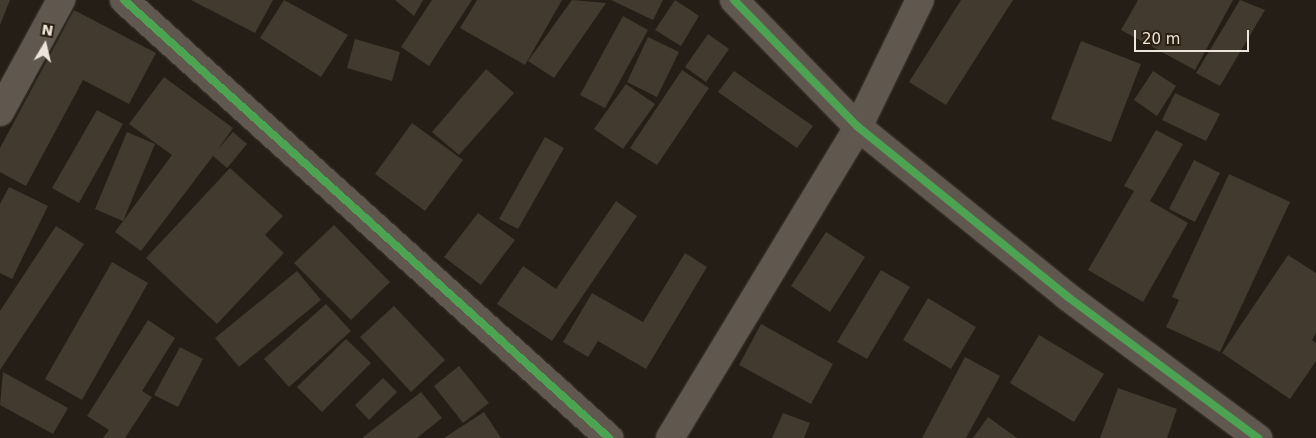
<!DOCTYPE html>
<html>
<head>
<meta charset="utf-8">
<style>
	body { margin:0 }
	#map { position:relative; width:1316px; height:438px; overflow:hidden; background:#251e16; font-family:"DejaVu Sans",sans-serif }
	div>[style] { position:absolute }
	.building>* { inset:0; background:#423a2e }
	.roads { filter:drop-shadow(0 0 1px #3f3a33) drop-shadow(0 0 1px #3f3a33) }
	.street>* { height:28px; margin:-14px; padding:0 14px; transform-origin:14px; border-radius:14px; background:#60584f }
	.cycleway>* { height:8px; margin:-4px; padding:0 4px; transform-origin:4px; border-radius:4px; background:#4ca352 }
	span { translate:-50% -50%; white-space:nowrap; text-align:center; line-height:1.15; -webkit-text-stroke:4px #2b1f10; paint-order:stroke }
	.north { position:absolute; left:20px; top:20px; width:50px; height:50px; -webkit-text-stroke:4px #2b1f10; paint-order:stroke; rotate:9deg; font-size:14px; font-weight:700; line-height:20px; text-align:center; color:#ede5dc }
	.north::after { content:''; display:block; margin:auto; width:18px; height:22px; background:#ede5dc; clip-path:polygon(50% 0,100% 100%,50% 72%,0 100%) }
	.scale { position:absolute; left:1134px; top:30px; width:115px; height:22px; box-sizing:border-box; border:2px solid #ede5dc; border-top:0; padding-left:6px; font-size:15px; line-height:18px; white-space:nowrap; color:#ede5dc; -webkit-text-stroke:4px #2b1f10; paint-order:stroke }
</style>
</head>
<body>
<div id="map">
	<div class="building">
		<i style="clip-path:polygon(0 0,10px 0,0 25px)"></i>
		<i style="clip-path:polygon(191px 0,273px 0,255px 33px)"></i>
		<i style="clip-path:polygon(284px 0,348px 35px,321px 77px,260px 38px)"></i>
		<i style="clip-path:polygon(395px 0,423px 0,414px 16px)"></i>
		<i style="clip-path:polygon(432px 0,472px 0,429px 66px,401px 47px)"></i>
		<i style="clip-path:polygon(477px 0,562px 0,525px 65px,460px 28px)"></i>
		<i style="clip-path:polygon(572px 0,606px 3px,554px 78px,528px 61px)"></i>
		<i style="clip-path:polygon(611px 0,663px 0,653px 20px)"></i>
		<i style="clip-path:polygon(675px 0,699px 16px,681px 46px,655px 30px)"></i>
		<i style="clip-path:polygon(961px 0,1013px 0,946px 105px,909px 82px)"></i>
		<i style="clip-path:polygon(1138px 0,1233px 0,1195px 70px,1121px 30px)"></i>
		<i style="clip-path:polygon(1240px 0,1265px 10px,1220px 86px,1196px 73px)"></i>
		<i style="clip-path:polygon(74px 10px,156px 53px,129px 104px,83px 80px,26px 186px,0 172px,0 148px)"></i>
		<i style="clip-path:polygon(623px 16px,648px 30px,605px 108px,580px 95px)"></i>
		<i style="clip-path:polygon(708px 34px,729px 49px,706px 82px,685px 67px)"></i>
		<i style="clip-path:polygon(648px 37px,679px 52px,657px 97px,627px 82px)"></i>
		<i style="clip-path:polygon(355px 39px,400px 52px,392px 81px,347px 68px)"></i>
		<i style="clip-path:polygon(1081px 41px,1141px 64px,1111px 142px,1051px 119px)"></i>
		<i style="clip-path:polygon(486px 69px,514px 93px,459px 155px,432px 132px)"></i>
		<i style="clip-path:polygon(682px 70px,709px 88px,657px 165px,630px 148px)"></i>
		<i style="clip-path:polygon(734px 71px,813px 126px,797px 148px,718px 92px)"></i>
		<i style="clip-path:polygon(1153px 71px,1176px 86px,1157px 116px,1134px 100px)"></i>
		<i style="clip-path:polygon(164px 77px,233px 128px,218px 149px,233px 132px,247px 144px,227px 168px,213px 156px,141px 251px,115px 232px,172px 155px,129px 124px)"></i>
		<i style="clip-path:polygon(626px 84px,655px 104px,623px 149px,594px 129px)"></i>
		<i style="clip-path:polygon(1175px 93px,1220px 114px,1206px 141px,1162px 120px)"></i>
		<i style="clip-path:polygon(97px 110px,123px 124px,79px 203px,52px 188px)"></i>
		<i style="clip-path:polygon(412px 123px,463px 160px,425px 211px,375px 174px)"></i>
		<i style="clip-path:polygon(1156px 130px,1183px 144px,1150px 201px,1188px 223px,1143px 302px,1088px 270px,1134px 191px,1124px 186px)"></i>
		<i style="clip-path:polygon(127px 132px,155px 144px,123px 221px,95px 209px)"></i>
		<i style="clip-path:polygon(545px 137px,564px 148px,518px 229px,499px 219px)"></i>
		<i style="clip-path:polygon(1194px 160px,1220px 173px,1195px 222px,1169px 209px)"></i>
		<i style="clip-path:polygon(230px 168px,283px 216px,265px 235px,284px 253px,217px 324px,146px 258px)"></i>
		<i style="clip-path:polygon(1229px 174px,1290px 202px,1220px 352px,1166px 327px,1179px 300px,1172px 297px)"></i>
		<i style="clip-path:polygon(9px 187px,48px 206px,12px 279px,0 273px,0 204px)"></i>
		<i style="clip-path:polygon(616px 201px,637px 216px,552px 341px,497px 304px,523px 266px,556px 289px)"></i>
		<i style="clip-path:polygon(478px 213px,515px 240px,481px 285px,444px 257px)"></i>
		<i style="clip-path:polygon(334px 225px,390px 282px,351px 320px,294px 263px)"></i>
		<i style="clip-path:polygon(56px 226px,84px 244px,0 370px,0 311px)"></i>
		<i style="clip-path:polygon(826px 232px,865px 257px,830px 312px,791px 286px)"></i>
		<i style="clip-path:polygon(685px 253px,707px 267px,646px 369px,598px 341px,588px 357px,563px 342px,592px 293px,643px 322px)"></i>
		<i style="clip-path:polygon(1288px 255px,1316px 273px,1316px 333px,1312px 340px,1316px 343px,1316px 361px,1290px 399px,1222px 353px)"></i>
		<i style="clip-path:polygon(112px 262px,148px 283px,82px 400px,45px 379px)"></i>
		<i style="clip-path:polygon(881px 270px,910px 287px,867px 359px,837px 342px)"></i>
		<i style="clip-path:polygon(297px 271px,321px 300px,239px 367px,215px 338px)"></i>
		<i style="clip-path:polygon(928px 298px,976px 327px,951px 369px,903px 340px)"></i>
		<i style="clip-path:polygon(326px 304px,351px 331px,289px 387px,264px 359px)"></i>
		<i style="clip-path:polygon(394px 306px,445px 360px,411px 392px,360px 337px)"></i>
		<i style="clip-path:polygon(148px 320px,175px 338px,142px 391px,152px 397px,125px 438px,103px 438px,109px 430px,87px 416px)"></i>
		<i style="clip-path:polygon(761px 324px,833px 364px,811px 404px,739px 365px)"></i>
		<i style="clip-path:polygon(1039px 335px,1104px 374px,1074px 422px,1010px 383px)"></i>
		<i style="clip-path:polygon(346px 339px,371px 363px,322px 412px,297px 387px)"></i>
		<i style="clip-path:polygon(180px 347px,203px 359px,178px 407px,154px 395px)"></i>
		<i style="clip-path:polygon(965px 357px,1000px 376px,966px 438px,922px 438px)"></i>
		<i style="clip-path:polygon(459px 366px,489px 403px,463px 423px,434px 386px)"></i>
		<i style="clip-path:polygon(3px 372px,68px 408px,53px 434px,0 405px)"></i>
		<i style="clip-path:polygon(383px 378px,397px 392px,369px 420px,355px 405px)"></i>
		<i style="clip-path:polygon(1118px 388px,1177px 409px,1167px 438px,1100px 438px)"></i>
		<i style="clip-path:polygon(421px 392px,442px 418px,417px 438px,362px 438px)"></i>
		<i style="clip-path:polygon(484px 412px,501px 438px,444px 438px)"></i>
		<i style="clip-path:polygon(783px 413px,810px 423px,804px 438px,772px 438px)"></i>
		<i style="clip-path:polygon(988px 417px,1017px 438px,973px 438px)"></i>
	</div>
	<div class="roads">
		<div class="street">
			<i style="left:124px;top:0;width:654px;rotate:42.08deg"></i>
			<i style="left:734px;top:0;width:177px;rotate:45.7deg"></i>
			<i style="left:858px;top:127px;width:270px;rotate:39deg"></i>
			<i style="left:1068px;top:297px;width:237px;rotate:36.6deg"></i>
			<i style="left:0;top:112px;width:128px;rotate:-61.4deg"></i>
			<i style="left:670px;top:438px;width:363px;rotate:-58.8deg"></i>
			<i style="left:858px;top:127px;width:141px;rotate:-64deg"></i>
		</div>
	</div>
	<div class="cycleway">
		<i style="left:124px;top:0;width:654px;rotate:42.08deg"></i>
		<i style="left:734px;top:0;width:177px;rotate:45.7deg"></i>
		<i style="left:858px;top:127px;width:270px;rotate:39deg"></i>
		<i style="left:1068px;top:297px;width:237px;rotate:36.6deg"></i>
	</div>
	<div class="north">N</div>
	<div class="scale">20 m</div>
</div>
</body>
</html>
